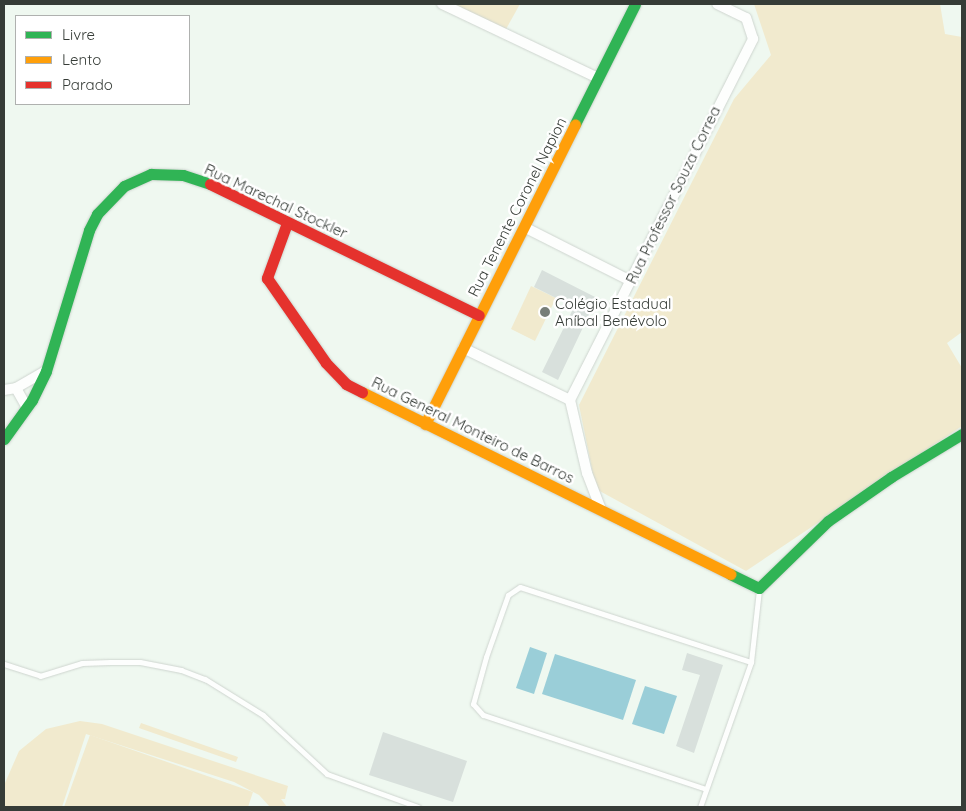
<!DOCTYPE html>
<html>
<head>
<meta charset="utf-8">
<style>
	body { margin:0 }
	#map { position:relative; width:966px; height:811px; overflow:hidden; background:#eff8f0; font-family:Quicksand,sans-serif }
	div>[style] { position:absolute }
	.green>* { inset:0; background:#f1eace }
	.water>* { inset:0; background:#9aced8 }
	.building>* { inset:0; background:#d8e0dc }
	.roads { filter:drop-shadow(0 0 1px #ced5cf) drop-shadow(0 0 1px #ced5cf) }
	.lane>* { height:5px; margin:-2.5px; padding:0 2.5px; transform-origin:2.5px; border-radius:2.5px; background:#fdfefd }
	.street>* { height:10px; margin:-5px; padding:0 5px; transform-origin:5px; border-radius:5px; background:#fdfefd }
	.fast>* { height:11px; margin:-5.5px; padding:0 5.5px; transform-origin:5.5px; border-radius:5.5px; background:#30b455 }
	.slow>* { height:11px; margin:-5.5px; padding:0 5.5px; transform-origin:5.5px; border-radius:5.5px; background:#ff9f0a }
	.jam>* { height:11px; margin:-5.5px; padding:0 5.5px; transform-origin:5.5px; border-radius:5.5px; background:#e5322d }
	.dots>* { width:14px; height:14px; translate:-50% -50%; box-sizing:border-box; border:2px solid #fff; border-radius:50% }
	span { translate:-50% -50%; white-space:nowrap; text-align:center; line-height:1.15; -webkit-text-stroke:5px #fff; paint-order:stroke }
	.street-label { font-size:15px; color:#363c37 }
	.poi-label { font-size:15px; color:#363c37 }
	.left { translate:0 -50%; text-align:left }
	.frame { position:absolute; inset:0; border:5px solid #363c37; pointer-events:none }
	.legend { position:absolute; left:15px; top:15px; width:175px; height:90px; box-sizing:border-box; background:#fff; border:1px solid #afb1af; margin:0; padding:6px 9px; list-style:none; font-size:15px; color:#363c37 }
	.legend li { display:flex; align-items:center; gap:10px; height:25px }
	.legend b { width:25px; border:1px solid #afb1af }
</style>
</head>
<body>
<div id="map">
	<div class="green">
		<i style="clip-path:polygon(450px 4px,520px 4px,505px 31px)"></i>
		<i style="clip-path:polygon(754px 4px,940px 4px,945px 34px,962px 37px,962px 332px,947px 343px,962px 368px,962px 426px,746px 571px,596px 489px,579px 405px,734px 99px,771px 55px)"></i>
		<i style="clip-path:polygon(531px 286px,556px 298px,535px 341px,511px 329px)"></i>
		<i style="clip-path:polygon(80px 721px,102px 724px,288px 786px,285px 799px,281px 799px,287px 807px,270px 807px,259px 795px,234px 782px,86px 734px,62px 807px,5px 807px,5px 783px,19px 751px,46px 729px)"></i>
		<i style="clip-path:polygon(141px 723px,238px 757px,236px 762px,139px 728px)"></i>
		<i style="clip-path:polygon(90px 735px,253px 792px,248px 807px,64px 807px)"></i>
	</div>
	<div class="water">
		<i style="clip-path:polygon(530px 647px,547px 653px,534px 694px,516px 688px)"></i>
		<i style="clip-path:polygon(555px 654px,636px 680px,623px 720px,542px 694px)"></i>
		<i style="clip-path:polygon(645px 686px,677px 696px,664px 734px,632px 724px)"></i>
	</div>
	<div class="building">
		<i style="clip-path:polygon(542px 270px,597px 298px,558px 380px,542px 372px,574px 307px,534px 287px)"></i>
		<i style="clip-path:polygon(687px 653px,723px 665px,694px 753px,676px 746px,700px 675px,682px 670px)"></i>
		<i style="clip-path:polygon(383px 732px,467px 761px,453px 802px,369px 775px)"></i>
	</div>
	<div class="roads">
		<div class="lane">
			<i style="left:4px;top:664px;width:38px;rotate:18deg"></i>
			<i style="left:40px;top:676px;width:44px;rotate:-17.2deg"></i>
			<i style="left:82px;top:663px;width:28px;rotate:-2deg"></i>
			<i style="left:110px;top:662px;width:30px"></i>
			<i style="left:140px;top:662px;width:42px;rotate:11deg"></i>
			<i style="left:181px;top:670px;width:26px;rotate:21deg"></i>
			<i style="left:205px;top:679px;width:68px;rotate:31.8deg"></i>
			<i style="left:263px;top:715px;width:87px;rotate:42.7deg"></i>
			<i style="left:327px;top:774px;width:97px;rotate:19.9deg"></i>
			<i style="left:706px;top:789px;width:235px;rotate:-161.6deg"></i>
			<i style="left:483px;top:715px;width:15px;rotate:-132deg"></i>
			<i style="left:473px;top:704px;width:49px;rotate:-74.5deg"></i>
			<i style="left:486px;top:657px;width:66px;rotate:-70.5deg"></i>
			<i style="left:508px;top:595px;width:14px;rotate:-34deg"></i>
			<i style="left:520px;top:587px;width:243px;rotate:18deg"></i>
			<i style="left:700px;top:807px;width:154px;rotate:-70.6deg"></i>
			<i style="left:751px;top:662px;width:73px;rotate:-83.7deg"></i>
		</div>
		<div class="street">
			<i style="left:442px;top:4px;width:173px;rotate:25.4deg"></i>
			<i style="left:524px;top:227px;width:120px;rotate:26.8deg"></i>
			<i style="left:463px;top:348px;width:119px;rotate:25.9deg"></i>
			<i style="left:570px;top:400px;width:75px;rotate:76.9deg"></i>
			<i style="left:587px;top:473px;width:39px;rotate:69deg"></i>
			<i style="left:16px;top:388px;width:23px;rotate:61deg"></i>
			<i style="left:4px;top:390px;width:12px;rotate:-9deg"></i>
			<i style="left:16px;top:388px;width:34px;rotate:-30deg"></i>
			<i style="left:570px;top:400px;width:405px;rotate:-63.1deg"></i>
			<i style="left:753px;top:39px;width:22px;rotate:-108deg"></i>
			<i style="left:746px;top:18px;width:32px;rotate:-154deg"></i>
		</div>
		<div class="fast">
			<i style="left:575px;top:124px;width:134px;rotate:-63.4deg"></i>
			<i style="left:4px;top:439px;width:48px;rotate:-54.3deg"></i>
			<i style="left:32px;top:400px;width:32px;rotate:-64deg"></i>
			<i style="left:46px;top:371px;width:147px;rotate:-73deg"></i>
			<i style="left:89px;top:230px;width:18px;rotate:-63deg"></i>
			<i style="left:97px;top:214px;width:39px;rotate:-46deg"></i>
			<i style="left:124px;top:186px;width:30px;rotate:-24deg"></i>
			<i style="left:151px;top:174px;width:32px;rotate:2deg"></i>
			<i style="left:183px;top:175px;width:28px;rotate:18deg"></i>
			<i style="left:730px;top:574px;width:32px;rotate:26deg"></i>
			<i style="left:759px;top:588px;width:96px;rotate:-44.2deg"></i>
			<i style="left:828px;top:521px;width:77px;rotate:-34.9deg"></i>
			<i style="left:891px;top:477px;width:83px;rotate:-31.2deg"></i>
		</div>
		<div class="slow">
			<i style="left:362px;top:392px;width:411px;rotate:26.3deg"></i>
			<i style="left:425px;top:424px;width:335px;rotate:-63.4deg"></i>
		</div>
		<div class="jam">
			<i style="left:210px;top:184px;width:299px;rotate:26deg"></i>
			<i style="left:287px;top:223px;width:59px;rotate:110deg"></i>
			<i style="left:267px;top:278px;width:103px;rotate:55.2deg"></i>
			<i style="left:326px;top:363px;width:29px;rotate:46deg"></i>
			<i style="left:346px;top:384px;width:18px;rotate:27deg"></i>
		</div>
	</div>
	<div class="dots">
		<i style="left:545px;top:312px;background:#777e78"></i>
	</div>
	<div class="street-label">
		<span style="left:673px;top:195px;rotate:-64deg">Rua Professor Souza Correa</span>
		<span style="left:276px;top:201px;rotate:25deg">Rua Marechal Stockler</span>
		<span style="left:517px;top:207px;rotate:-63deg">Rua Tenente Coronel Napion</span>
		<span style="left:473px;top:430px;rotate:26deg">Rua General Monteiro de Barros</span>
	</div>
	<div class="poi-label">
		<span class="left" style="left:555px;top:312px">Colégio Estadual<br>Aníbal Benévolo</span>
	</div>
	<div class="frame"></div>
	<ul class="legend">
	<li><b style="height:6px;background:#30b455"></b>Livre</li>
	<li><b style="height:6px;background:#ff9f0a"></b>Lento</li>
	<li><b style="height:6px;background:#e5322d"></b>Parado</li>
	</ul>
</div>
</body>
</html>
